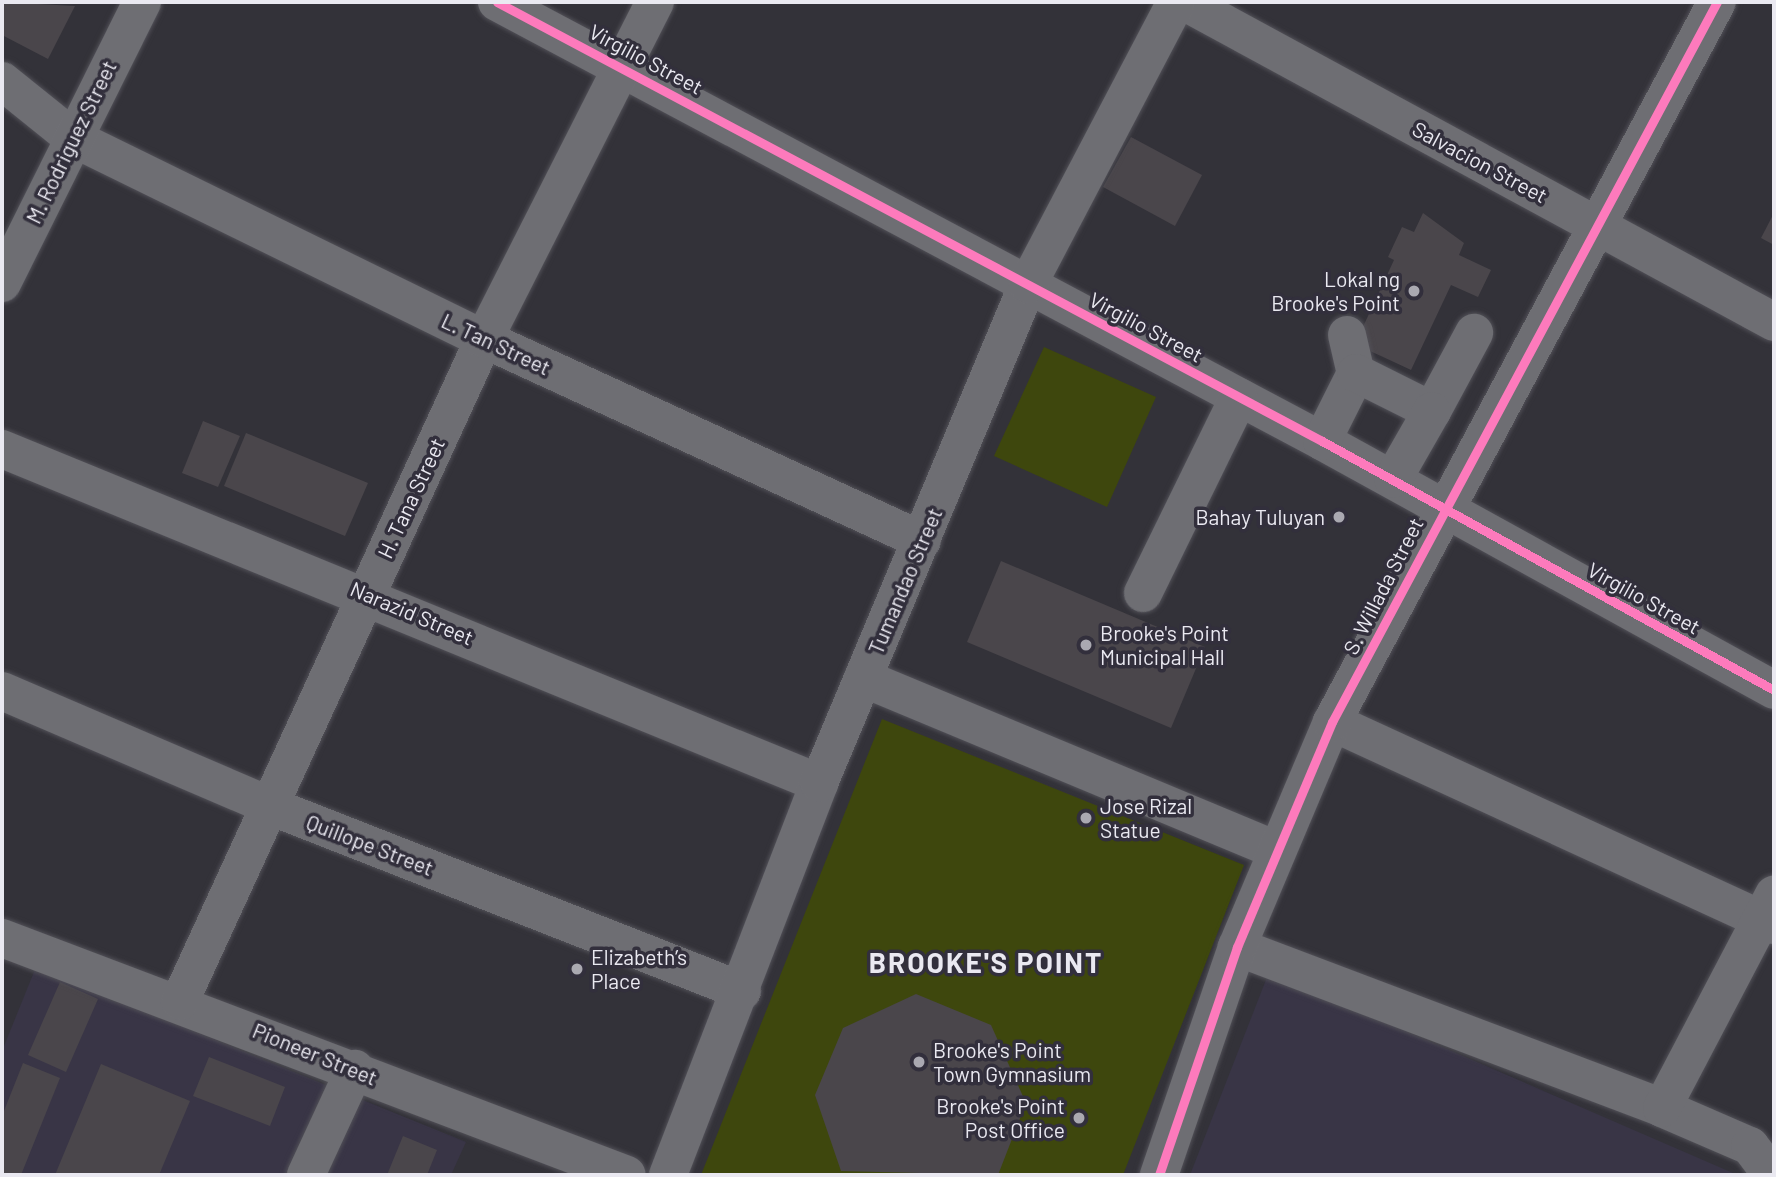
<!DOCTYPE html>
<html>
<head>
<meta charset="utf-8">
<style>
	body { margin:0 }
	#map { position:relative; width:1776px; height:1177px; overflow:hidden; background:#333239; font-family:Barlow,sans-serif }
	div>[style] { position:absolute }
	.built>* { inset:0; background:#393546 }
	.green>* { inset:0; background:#3e470d }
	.building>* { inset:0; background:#4a464b }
	.roads { filter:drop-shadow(0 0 2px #515057) drop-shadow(0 0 2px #515057) }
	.minor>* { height:38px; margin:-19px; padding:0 19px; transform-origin:19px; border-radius:19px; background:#6e6e73 }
	.cycleway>* { height:9px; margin:-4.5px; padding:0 4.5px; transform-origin:4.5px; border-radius:4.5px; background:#fd7abc }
	.dots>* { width:19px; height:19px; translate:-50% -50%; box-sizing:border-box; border:4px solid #322f3c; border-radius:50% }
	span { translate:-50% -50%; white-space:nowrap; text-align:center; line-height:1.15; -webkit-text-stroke:7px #322f3c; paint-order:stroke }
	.street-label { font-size:21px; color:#eae9f1 }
	.poi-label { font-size:21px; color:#eae9f1 }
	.right { translate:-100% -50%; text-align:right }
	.left { translate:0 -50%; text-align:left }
	.district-label { font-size:28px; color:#eae9f1; font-weight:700; letter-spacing:2px }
	.frame { position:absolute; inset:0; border:4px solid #eae9f1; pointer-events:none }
</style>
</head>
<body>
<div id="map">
	<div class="built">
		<i style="clip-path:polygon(36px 967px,466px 1142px,451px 1175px,2px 1175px,2px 1051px)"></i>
		<i style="clip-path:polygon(1269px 972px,1733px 1173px,1190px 1175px)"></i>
	</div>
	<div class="green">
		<i style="clip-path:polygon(1044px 347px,1156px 397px,1107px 507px,994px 456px)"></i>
		<i style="clip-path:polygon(882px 719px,1244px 865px,1123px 1175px,701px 1175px)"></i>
	</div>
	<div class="building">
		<i style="clip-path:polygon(2px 2px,75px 6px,48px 59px,2px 35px)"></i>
		<i style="clip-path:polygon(1131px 137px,1202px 175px,1175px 226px,1103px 187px)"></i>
		<i style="clip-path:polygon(1423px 213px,1464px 243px,1459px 255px,1491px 270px,1478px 297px,1451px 285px,1411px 370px,1355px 344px,1394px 260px,1388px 257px,1402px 227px,1414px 232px)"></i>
		<i style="clip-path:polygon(1774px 213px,1774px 245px,1761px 238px)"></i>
		<i style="clip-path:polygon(203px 421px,240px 436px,218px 487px,182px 473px)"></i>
		<i style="clip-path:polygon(246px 433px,368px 483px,345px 536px,224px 486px)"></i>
		<i style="clip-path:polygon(1001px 561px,1205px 647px,1171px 728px,967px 642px)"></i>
		<i style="clip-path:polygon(60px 982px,98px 999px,66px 1072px,28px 1055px)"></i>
		<i style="clip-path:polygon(916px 994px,991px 1025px,1026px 1103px,998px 1175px,841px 1171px,815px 1095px,843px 1028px)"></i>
		<i style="clip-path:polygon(209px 1057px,285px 1087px,270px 1126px,193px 1096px)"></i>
		<i style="clip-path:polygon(23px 1063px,60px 1078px,21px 1175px,2px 1175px,2px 1116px)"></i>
		<i style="clip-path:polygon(101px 1064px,190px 1101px,159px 1175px,55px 1175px)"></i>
		<i style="clip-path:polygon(403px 1136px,437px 1150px,427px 1175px,387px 1175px)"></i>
	</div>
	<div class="roads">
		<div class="minor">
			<i style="left:497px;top:2px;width:935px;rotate:28.02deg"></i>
			<i style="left:1322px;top:441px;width:516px;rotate:28.85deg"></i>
			<i style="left:1185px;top:2px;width:670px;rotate:28.51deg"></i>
			<i style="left:2px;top:81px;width:91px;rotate:38.8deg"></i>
			<i style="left:73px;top:138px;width:458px;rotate:26.1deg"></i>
			<i style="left:484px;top:339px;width:482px;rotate:24.7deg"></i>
			<i style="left:2px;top:283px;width:314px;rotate:-63.5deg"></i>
			<i style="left:1347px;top:335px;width:39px;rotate:77deg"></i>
			<i style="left:1322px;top:441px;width:76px;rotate:-63.4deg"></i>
			<i style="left:1356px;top:373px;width:85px;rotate:26.6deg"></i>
			<i style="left:1432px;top:411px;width:89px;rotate:-61.7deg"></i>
			<i style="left:2px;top:449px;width:883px;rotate:22.24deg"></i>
			<i style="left:1393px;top:479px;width:78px;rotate:-60.2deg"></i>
			<i style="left:1143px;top:593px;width:218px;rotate:-63.9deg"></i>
			<i style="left:863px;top:678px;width:448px;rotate:22.6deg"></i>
			<i style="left:2px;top:691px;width:292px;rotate:23.2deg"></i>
			<i style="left:270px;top:806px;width:507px;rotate:21.4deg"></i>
			<i style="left:1332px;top:722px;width:486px;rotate:24.7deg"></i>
			<i style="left:2px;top:938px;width:668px;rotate:20.77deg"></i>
			<i style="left:1237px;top:947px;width:454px;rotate:20.7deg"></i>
			<i style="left:1662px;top:1108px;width:96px;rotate:23.4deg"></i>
			<i style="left:1750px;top:1146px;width:36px;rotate:53deg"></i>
			<i style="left:180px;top:1001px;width:728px;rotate:-65.33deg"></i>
			<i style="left:484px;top:339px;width:378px;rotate:-63.1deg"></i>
			<i style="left:1662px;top:1108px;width:241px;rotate:-62.3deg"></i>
			<i style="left:306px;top:1175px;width:117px;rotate:-65.2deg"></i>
			<i style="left:668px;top:1175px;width:420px;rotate:-68.9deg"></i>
			<i style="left:819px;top:783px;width:541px;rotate:-67.27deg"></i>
			<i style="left:1028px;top:284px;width:318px;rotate:-62.3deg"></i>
			<i style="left:1159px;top:1175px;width:241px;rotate:-71.1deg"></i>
			<i style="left:1237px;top:947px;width:244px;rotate:-67.1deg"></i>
			<i style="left:1332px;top:722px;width:816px;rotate:-61.87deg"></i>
		</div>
	</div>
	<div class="cycleway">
		<i style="left:497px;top:2px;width:935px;rotate:28.02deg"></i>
		<i style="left:1322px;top:441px;width:516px;rotate:28.85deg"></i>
		<i style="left:1159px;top:1175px;width:241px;rotate:-71.1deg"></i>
		<i style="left:1237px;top:947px;width:244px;rotate:-67.1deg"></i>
		<i style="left:1332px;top:722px;width:816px;rotate:-61.87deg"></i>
	</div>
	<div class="dots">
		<i style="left:1414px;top:291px;background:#aaa9b1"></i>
		<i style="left:1339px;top:517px;background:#aaa9b1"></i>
		<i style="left:1086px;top:645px;background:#aaa9b1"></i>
		<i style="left:1086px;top:818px;background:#aaa9b1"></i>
		<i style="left:577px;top:969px;background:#aaa9b1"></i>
		<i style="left:919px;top:1062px;background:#aaa9b1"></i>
		<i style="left:1079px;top:1118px;background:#aaa9b1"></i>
	</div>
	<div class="street-label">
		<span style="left:646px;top:59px;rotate:28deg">Virgilio Street</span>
		<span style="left:71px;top:142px;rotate:-64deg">M. Rodriguez Street</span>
		<span style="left:1480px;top:162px;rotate:28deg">Salvacion Street</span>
		<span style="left:1146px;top:327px;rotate:28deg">Virgilio Street</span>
		<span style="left:496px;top:344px;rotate:25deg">L. Tan Street</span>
		<span style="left:411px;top:498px;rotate:-65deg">H. Tana Street</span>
		<span style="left:905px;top:581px;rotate:-67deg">Tumandao Street</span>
		<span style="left:1383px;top:586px;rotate:-63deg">S. Willada Street</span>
		<span style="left:1644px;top:598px;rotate:29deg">Virgilio Street</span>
		<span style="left:412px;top:613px;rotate:23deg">Narazid Street</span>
		<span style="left:370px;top:845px;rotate:21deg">Quillope Street</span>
		<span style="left:315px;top:1054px;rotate:22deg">Pioneer Street</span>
	</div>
	<div class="poi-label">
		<span class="right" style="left:1400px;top:291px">Lokal ng<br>Brooke's Point</span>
		<span class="right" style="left:1325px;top:517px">Bahay Tuluyan</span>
		<span class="left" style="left:1100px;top:645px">Brooke's Point<br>Municipal Hall</span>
		<span class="left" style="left:1100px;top:818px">Jose Rizal<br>Statue</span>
		<span class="left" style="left:591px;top:969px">Elizabeth’s<br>Place</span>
		<span class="left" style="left:933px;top:1062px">Brooke's Point<br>Town Gymnasium</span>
		<span class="right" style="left:1065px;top:1118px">Brooke's Point<br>Post Office</span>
	</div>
	<div class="district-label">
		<span style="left:986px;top:962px">BROOKE'S POINT</span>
	</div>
	<div class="frame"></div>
</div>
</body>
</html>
